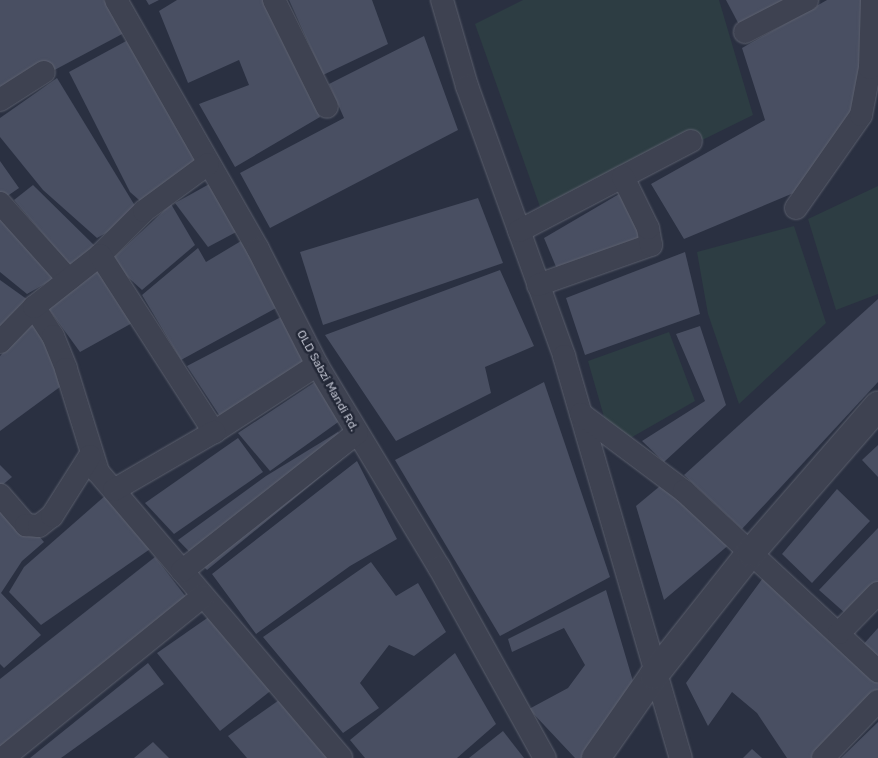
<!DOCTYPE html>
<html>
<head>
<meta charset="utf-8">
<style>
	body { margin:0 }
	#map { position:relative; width:878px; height:758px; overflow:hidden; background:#2a3041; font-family:Rubik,sans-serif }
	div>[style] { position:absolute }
	.green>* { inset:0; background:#2d3d43 }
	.building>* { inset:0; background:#494f62 }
	.roads { filter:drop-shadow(0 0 1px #5c606e) drop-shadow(0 0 1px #5c606e) }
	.minor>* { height:22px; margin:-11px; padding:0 11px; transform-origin:11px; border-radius:11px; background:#3e4251 }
	.tertiary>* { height:28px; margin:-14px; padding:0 14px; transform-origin:14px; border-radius:14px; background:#3e4251 }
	span { translate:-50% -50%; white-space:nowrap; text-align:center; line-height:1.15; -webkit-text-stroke:5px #222736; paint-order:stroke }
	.street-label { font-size:12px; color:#bbbecb }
</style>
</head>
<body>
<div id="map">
	<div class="green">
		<i style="clip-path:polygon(523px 0,719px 0,753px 115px,544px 218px,475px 24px)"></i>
		<i style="clip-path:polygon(878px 186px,878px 294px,836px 310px,808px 219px)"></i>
		<i style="clip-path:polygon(794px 226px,826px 323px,739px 404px,708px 314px,697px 252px)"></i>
		<i style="clip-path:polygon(669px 332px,695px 401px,613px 448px,588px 361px)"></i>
	</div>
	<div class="building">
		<i style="clip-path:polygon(0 0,104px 0,124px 33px,0 99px)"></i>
		<i style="clip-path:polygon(146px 0,159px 0,149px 5px)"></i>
		<i style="clip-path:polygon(177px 0,271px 0,320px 117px,235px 167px,199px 104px,249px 85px,239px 60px,188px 83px,159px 11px)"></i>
		<i style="clip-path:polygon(289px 0,372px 0,388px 44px,323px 75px)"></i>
		<i style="clip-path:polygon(726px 0,805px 0,744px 34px)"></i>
		<i style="clip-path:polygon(827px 0,867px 0,868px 55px,849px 126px,815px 184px,684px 239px,651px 184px,765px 120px,742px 48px)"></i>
		<i style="clip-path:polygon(424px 36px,458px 130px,270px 228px,240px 173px,344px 118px,329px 84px)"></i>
		<i style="clip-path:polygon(128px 40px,202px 172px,147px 207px,130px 192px,69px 72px)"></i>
		<i style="clip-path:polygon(57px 78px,140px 214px,97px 238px,43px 190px,0 137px,0 118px)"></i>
		<i style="clip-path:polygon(0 161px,19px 188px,6px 197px,66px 272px,27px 294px,0 272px)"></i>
		<i style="clip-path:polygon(213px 182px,240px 230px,208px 247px,175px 203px)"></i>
		<i style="clip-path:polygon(33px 185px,99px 250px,75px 271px,14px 200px)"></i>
		<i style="clip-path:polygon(631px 187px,654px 241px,564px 286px,544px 238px)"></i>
		<i style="clip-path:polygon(478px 198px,503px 263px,323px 325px,300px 252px)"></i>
		<i style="clip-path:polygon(171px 204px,195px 245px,142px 290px,110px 261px)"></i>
		<i style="clip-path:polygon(241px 241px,278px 307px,181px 360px,142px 295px,198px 248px,206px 262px)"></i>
		<i style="clip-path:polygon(685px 252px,700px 314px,585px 355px,566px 298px)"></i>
		<i style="clip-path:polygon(98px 269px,134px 322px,80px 352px,48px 308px)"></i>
		<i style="clip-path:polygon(500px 270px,534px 346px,485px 367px,491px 393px,396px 441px,325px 335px)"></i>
		<i style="clip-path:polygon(0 280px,28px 300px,0 331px)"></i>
		<i style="clip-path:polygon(878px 299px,878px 382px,742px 529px,684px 475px)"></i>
		<i style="clip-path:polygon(42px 313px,64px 384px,0 431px,0 356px)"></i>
		<i style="clip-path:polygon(283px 316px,310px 364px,223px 421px,187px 366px)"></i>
		<i style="clip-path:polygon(700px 326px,726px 405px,664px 462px,642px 441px,705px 401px,676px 334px)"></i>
		<i style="clip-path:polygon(318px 380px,341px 420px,270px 471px,238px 433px)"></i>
		<i style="clip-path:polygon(544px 382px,610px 577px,500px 636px,395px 460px)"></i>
		<i style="clip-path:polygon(338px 432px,352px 451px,207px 570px,178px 540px,266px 476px)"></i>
		<i style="clip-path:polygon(238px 438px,263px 472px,174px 534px,145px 503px)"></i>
		<i style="clip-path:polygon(878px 445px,878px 477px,862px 460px)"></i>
		<i style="clip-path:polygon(357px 461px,397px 539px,350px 566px,256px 634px,212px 574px)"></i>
		<i style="clip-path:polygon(0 465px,12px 477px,0 487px)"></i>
		<i style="clip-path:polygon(666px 481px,731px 543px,664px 600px,636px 506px)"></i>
		<i style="clip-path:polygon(837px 489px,870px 521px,812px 583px,782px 554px)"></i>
		<i style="clip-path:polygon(3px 493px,44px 542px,22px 561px,1px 593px,41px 635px,4px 668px,0 664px,0 496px)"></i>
		<i style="clip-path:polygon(106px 495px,153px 547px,41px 625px,9px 592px,24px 567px)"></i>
		<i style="clip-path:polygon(878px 528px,878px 597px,854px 621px,819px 590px)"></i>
		<i style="clip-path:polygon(155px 557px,197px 611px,0 758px,0 679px)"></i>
		<i style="clip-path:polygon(371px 562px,396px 596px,418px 583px,446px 632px,414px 656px,389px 645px,360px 683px,379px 708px,343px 733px,263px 637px)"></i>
		<i style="clip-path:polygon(771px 567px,878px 674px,878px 703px,821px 758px,787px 758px,757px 713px,732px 692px,708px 726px,686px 683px)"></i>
		<i style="clip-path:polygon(606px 590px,635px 688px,591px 758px,575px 758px,529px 709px,568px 688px,585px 665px,564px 628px,512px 652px,508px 639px)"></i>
		<i style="clip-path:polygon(213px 614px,278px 685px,220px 731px,157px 653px)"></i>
		<i style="clip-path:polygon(878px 628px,878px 664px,861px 647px)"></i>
		<i style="clip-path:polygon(455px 653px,496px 724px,457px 758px,365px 758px,350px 740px)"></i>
		<i style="clip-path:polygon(148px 663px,164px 684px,61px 758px,30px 758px)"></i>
		<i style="clip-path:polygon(282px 698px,338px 758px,247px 758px,228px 736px)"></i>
		<i style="clip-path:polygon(878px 722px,878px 758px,841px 758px)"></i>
		<i style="clip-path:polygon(503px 731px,524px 758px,469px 758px)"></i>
		<i style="clip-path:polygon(153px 742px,169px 758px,134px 758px)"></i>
		<i style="clip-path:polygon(752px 749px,762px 758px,743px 758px)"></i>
	</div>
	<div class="roads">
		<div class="minor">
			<i style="left:116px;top:0;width:287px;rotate:60.3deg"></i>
			<i style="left:258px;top:249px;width:130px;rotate:63deg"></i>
			<i style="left:317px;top:365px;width:236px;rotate:58.9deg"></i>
			<i style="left:439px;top:567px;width:218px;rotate:61deg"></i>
			<i style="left:274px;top:0;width:119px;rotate:63.6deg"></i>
			<i style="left:442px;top:0;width:90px;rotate:73.8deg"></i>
			<i style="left:467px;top:86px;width:287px;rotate:70.2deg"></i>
			<i style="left:564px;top:356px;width:419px;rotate:73.8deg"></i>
			<i style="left:745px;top:32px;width:70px;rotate:-27.3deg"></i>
			<i style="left:0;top:100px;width:52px;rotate:-32.5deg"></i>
			<i style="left:0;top:203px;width:103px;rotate:48.1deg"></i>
			<i style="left:796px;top:208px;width:113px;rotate:-55deg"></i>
			<i style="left:861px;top:115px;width:48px;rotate:-79.2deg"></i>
			<i style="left:870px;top:68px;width:68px;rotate:-88.3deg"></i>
			<i style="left:519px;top:231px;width:194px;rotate:-27.6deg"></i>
			<i style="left:100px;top:255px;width:62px;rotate:-45deg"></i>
			<i style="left:144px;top:211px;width:79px;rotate:-36.3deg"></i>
			<i style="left:538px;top:285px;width:120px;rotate:-19.5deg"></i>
			<i style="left:651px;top:245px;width:17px;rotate:-100deg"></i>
			<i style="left:648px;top:228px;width:57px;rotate:-116.1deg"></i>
			<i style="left:34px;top:307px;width:35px;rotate:57deg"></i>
			<i style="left:53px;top:336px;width:35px;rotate:68deg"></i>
			<i style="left:66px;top:369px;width:108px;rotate:72.7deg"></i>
			<i style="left:98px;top:472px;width:375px;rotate:49.6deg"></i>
			<i style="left:0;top:342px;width:49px;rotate:-45.8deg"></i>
			<i style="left:34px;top:307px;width:84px;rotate:-38.2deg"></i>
			<i style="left:100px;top:255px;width:211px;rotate:57.2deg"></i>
			<i style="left:214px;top:432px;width:123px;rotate:-33deg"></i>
			<i style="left:581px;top:414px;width:129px;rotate:36.8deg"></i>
			<i style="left:684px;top:491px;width:265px;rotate:42.9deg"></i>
			<i style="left:114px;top:490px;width:116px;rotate:-30.1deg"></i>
			<i style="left:0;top:495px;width:40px;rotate:49deg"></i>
			<i style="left:26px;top:525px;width:13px;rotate:4deg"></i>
			<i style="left:39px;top:526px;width:16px;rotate:-38deg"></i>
			<i style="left:52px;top:516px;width:71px;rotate:-57.7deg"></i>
			<i style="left:182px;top:571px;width:223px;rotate:-38.3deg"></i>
			<i style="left:839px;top:633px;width:56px;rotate:-45.7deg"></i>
			<i style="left:3px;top:758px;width:257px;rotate:-39deg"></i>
			<i style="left:823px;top:758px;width:79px;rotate:-46deg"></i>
		</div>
		<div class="tertiary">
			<i style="left:596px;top:758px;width:101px;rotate:-55.1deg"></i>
			<i style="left:654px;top:675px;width:157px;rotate:-51.7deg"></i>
			<i style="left:751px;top:552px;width:194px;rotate:-49deg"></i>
		</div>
	</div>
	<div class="street-label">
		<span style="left:327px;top:381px;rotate:61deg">OLD Sabzi Mandi Rd.</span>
	</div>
</div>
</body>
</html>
